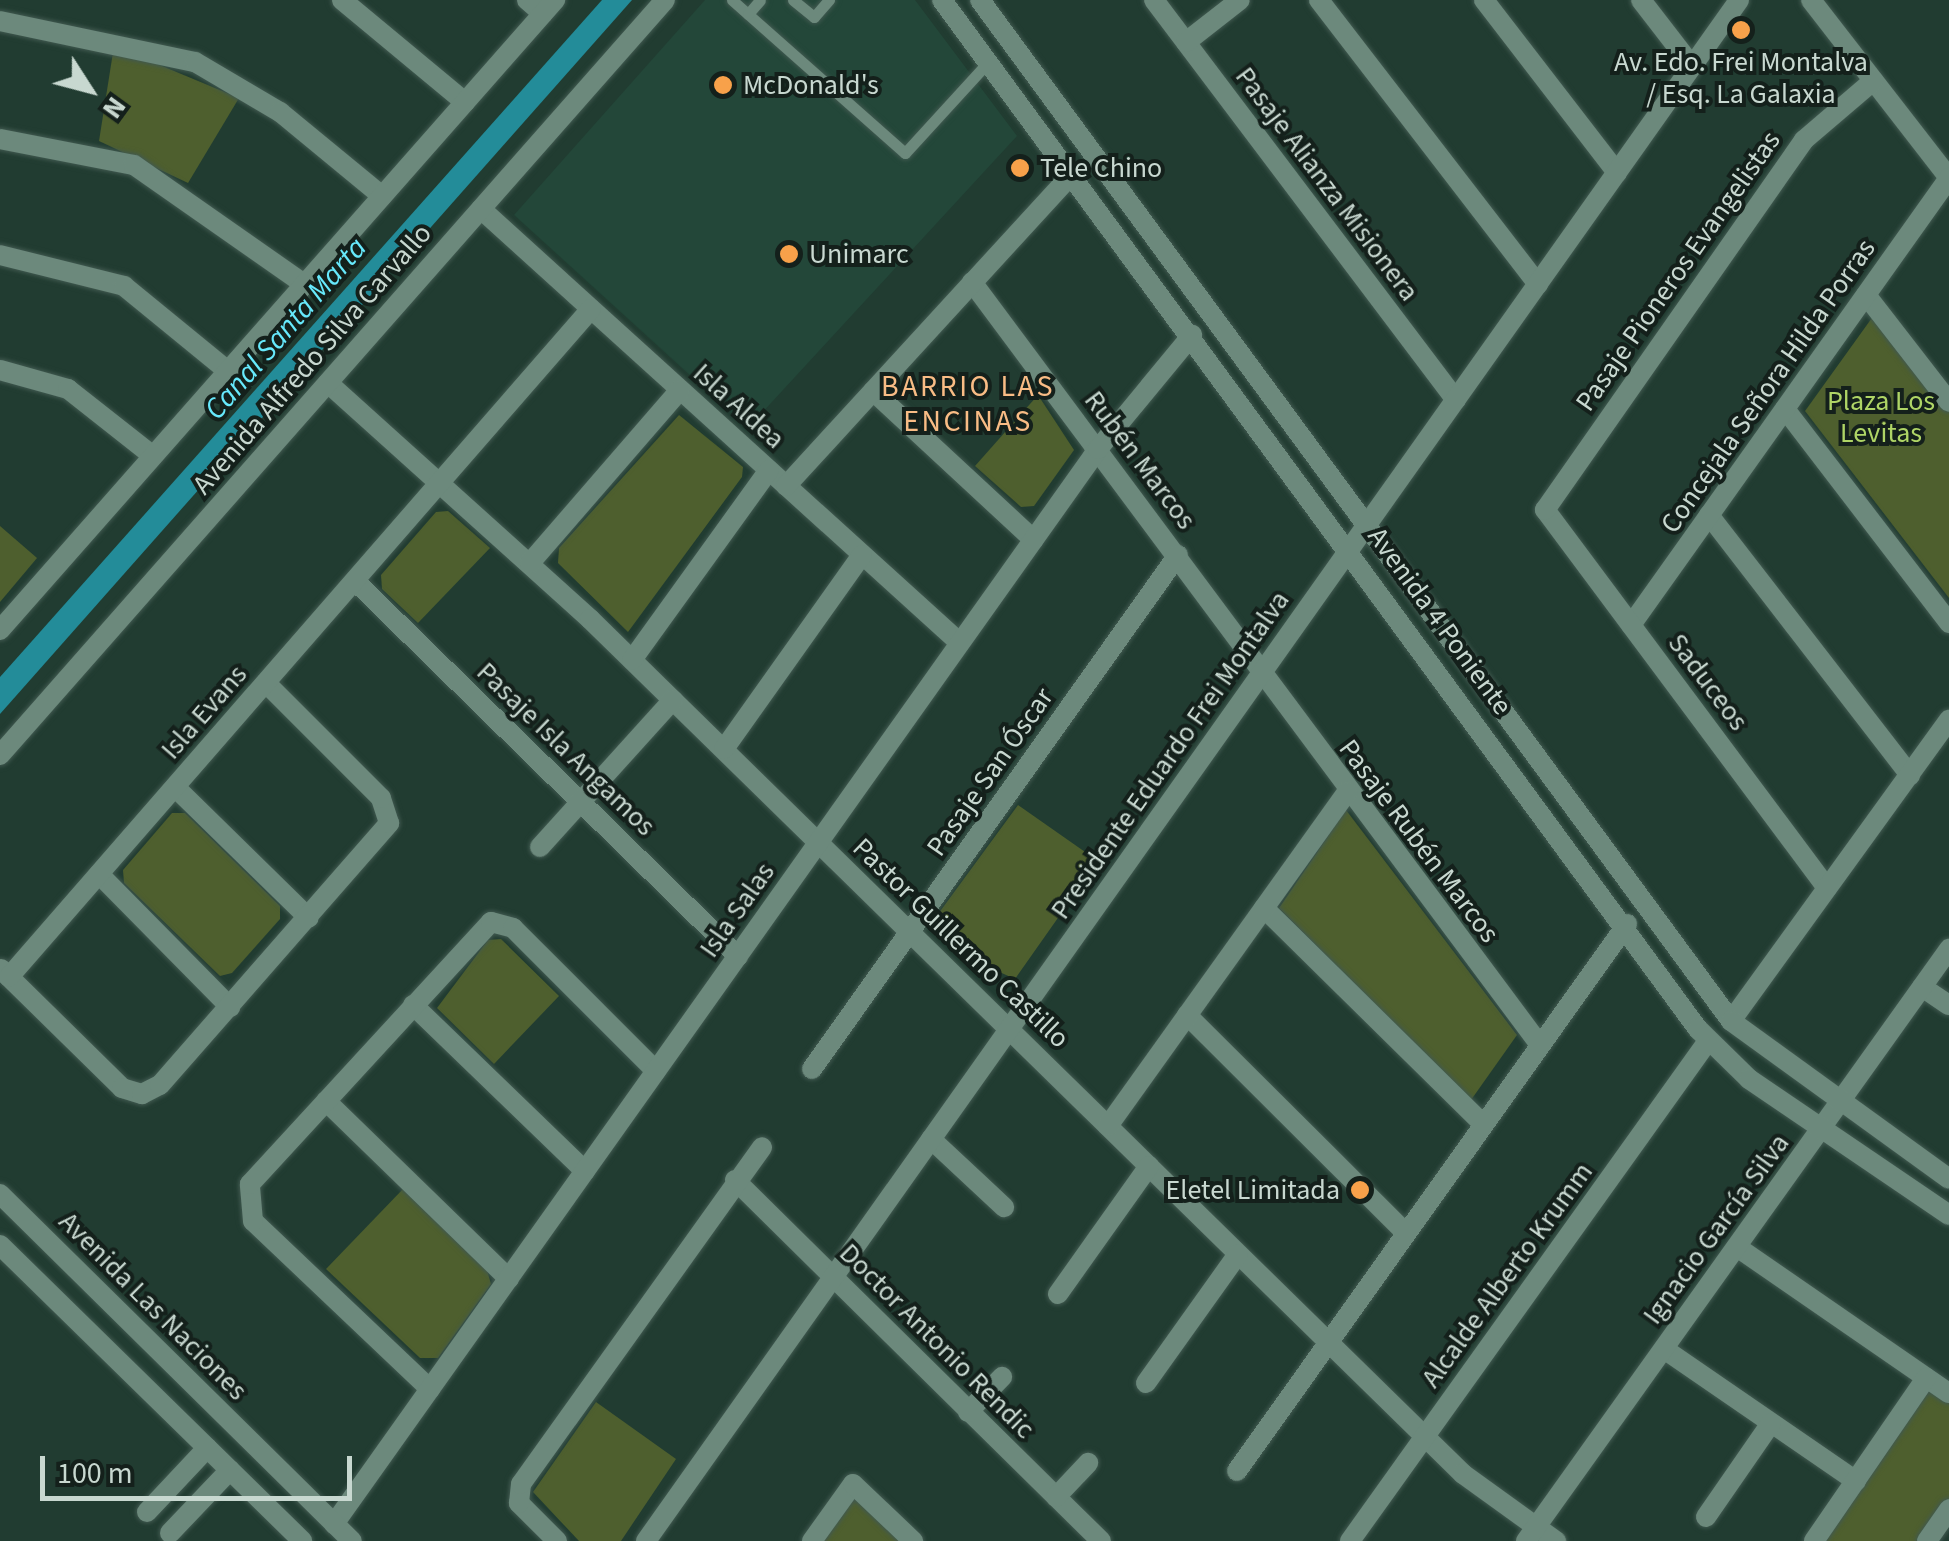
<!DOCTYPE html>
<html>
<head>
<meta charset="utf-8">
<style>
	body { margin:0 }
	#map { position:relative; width:1949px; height:1541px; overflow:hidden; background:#213c31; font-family:"Source Sans 3",sans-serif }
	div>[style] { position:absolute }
	.built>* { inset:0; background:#234739 }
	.green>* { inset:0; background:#4e5f2e }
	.water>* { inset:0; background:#238c99 }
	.roads { filter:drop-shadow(0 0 2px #415950) drop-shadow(0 0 2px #415950) }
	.service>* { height:11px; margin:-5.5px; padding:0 5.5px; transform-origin:5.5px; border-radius:5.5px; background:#6c897c }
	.minor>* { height:20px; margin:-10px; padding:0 10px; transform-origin:10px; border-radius:10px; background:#6c897c }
	.tertiary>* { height:20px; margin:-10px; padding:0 10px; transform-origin:10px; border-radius:10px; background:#6c897c }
	.dots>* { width:28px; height:28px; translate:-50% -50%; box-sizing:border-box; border:5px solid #14201b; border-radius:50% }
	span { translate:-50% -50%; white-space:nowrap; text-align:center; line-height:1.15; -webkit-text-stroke:8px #14201b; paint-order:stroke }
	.poi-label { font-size:28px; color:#c8d8d0 }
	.left { translate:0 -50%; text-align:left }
	.right { translate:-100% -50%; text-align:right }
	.street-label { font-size:28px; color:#c8d8d0 }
	.park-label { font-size:28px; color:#afd566 }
	.water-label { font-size:30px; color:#67e9fc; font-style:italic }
	.neighbourhood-label { font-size:30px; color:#f9bc85; letter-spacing:2.5px }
	.north { position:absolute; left:40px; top:40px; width:100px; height:100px; -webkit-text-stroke:8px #14201b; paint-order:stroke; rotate:126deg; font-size:28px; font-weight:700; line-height:40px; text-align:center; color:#c8d8d0 }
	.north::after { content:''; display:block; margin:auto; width:35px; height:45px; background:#c8d8d0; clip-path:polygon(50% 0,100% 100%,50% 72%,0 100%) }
	.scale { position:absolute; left:40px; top:1456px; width:312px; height:45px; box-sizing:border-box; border:5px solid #c8d8d0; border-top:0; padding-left:12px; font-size:30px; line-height:35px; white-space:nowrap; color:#c8d8d0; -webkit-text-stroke:8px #14201b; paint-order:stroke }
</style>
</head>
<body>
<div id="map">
	<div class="built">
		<i style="clip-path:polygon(705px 0,915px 0,1017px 136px,748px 428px,514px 215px)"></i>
	</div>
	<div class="green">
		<i style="clip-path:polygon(114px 46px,239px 98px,188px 183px,99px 141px)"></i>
		<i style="clip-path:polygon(1874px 315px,1949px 411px,1949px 598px,1805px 411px)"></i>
		<i style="clip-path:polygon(1038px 395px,1074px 450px,1034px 506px,1021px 507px,975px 466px)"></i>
		<i style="clip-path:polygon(679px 415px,743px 467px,742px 477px,628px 632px,558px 563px,559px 548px)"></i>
		<i style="clip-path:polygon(448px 511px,490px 548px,418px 623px,382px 589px,381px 575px,436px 512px)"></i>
		<i style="clip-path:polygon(0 526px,37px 558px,0 602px)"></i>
		<i style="clip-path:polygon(1018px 805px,1098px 861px,1015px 979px,995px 970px,987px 982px,930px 925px)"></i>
		<i style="clip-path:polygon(1346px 810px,1517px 1035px,1471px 1100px,1279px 908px)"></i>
		<i style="clip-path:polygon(172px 813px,185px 813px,280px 906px,280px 919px,232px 973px,220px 976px,124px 883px,123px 870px)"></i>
		<i style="clip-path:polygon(501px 939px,559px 996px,494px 1064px,437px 1008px,488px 940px)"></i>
		<i style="clip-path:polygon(403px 1189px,487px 1270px,491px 1284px,438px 1358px,420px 1358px,326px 1269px)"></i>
		<i style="clip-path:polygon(1930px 1390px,1949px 1400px,1949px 1503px,1923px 1541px,1823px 1541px)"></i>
		<i style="clip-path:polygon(596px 1402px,676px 1459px,621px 1541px,579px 1541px,533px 1492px)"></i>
		<i style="clip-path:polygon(855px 1497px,900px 1541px,823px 1541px)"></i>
	</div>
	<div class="water">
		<i style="clip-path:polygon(602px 0,632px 0,0 714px,0 677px)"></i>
	</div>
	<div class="roads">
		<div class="service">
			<i style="left:732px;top:0;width:231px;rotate:41.5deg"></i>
			<i style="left:905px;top:153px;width:123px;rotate:-47.6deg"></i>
			<i style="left:793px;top:0;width:27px;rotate:39deg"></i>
			<i style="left:814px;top:17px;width:23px;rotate:-49deg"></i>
			<i style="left:748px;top:14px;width:18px;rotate:-49deg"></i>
		</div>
		<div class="minor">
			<i style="left:342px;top:0;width:160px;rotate:39.7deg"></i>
			<i style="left:527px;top:0;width:21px;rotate:41deg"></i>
			<i style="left:1154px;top:0;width:501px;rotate:52.95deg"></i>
			<i style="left:1319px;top:0;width:359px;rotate:52.4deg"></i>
			<i style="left:1484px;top:0;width:218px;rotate:52.4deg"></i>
			<i style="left:1641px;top:0;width:83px;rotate:52.3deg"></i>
			<i style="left:1811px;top:0;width:225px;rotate:52.2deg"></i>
			<i style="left:0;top:21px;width:199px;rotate:11.9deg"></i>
			<i style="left:195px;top:62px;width:99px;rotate:30.5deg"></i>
			<i style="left:280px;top:112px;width:132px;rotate:39.5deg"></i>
			<i style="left:1186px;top:42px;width:68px;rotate:-37.9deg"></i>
			<i style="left:0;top:139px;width:136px;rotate:11deg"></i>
			<i style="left:134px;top:165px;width:208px;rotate:35deg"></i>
			<i style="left:481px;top:209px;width:646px;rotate:42.18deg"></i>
			<i style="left:0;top:255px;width:128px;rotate:14deg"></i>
			<i style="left:124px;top:286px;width:134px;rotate:39.3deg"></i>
			<i style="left:972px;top:282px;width:946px;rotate:53.34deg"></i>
			<i style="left:1866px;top:295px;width:135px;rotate:52.2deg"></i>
			<i style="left:0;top:370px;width:71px;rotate:15.6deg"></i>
			<i style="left:68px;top:389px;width:108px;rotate:38.2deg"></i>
			<i style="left:328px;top:383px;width:353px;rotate:42deg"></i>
			<i style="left:590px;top:619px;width:1222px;rotate:44.4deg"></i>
			<i style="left:1463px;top:1474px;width:115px;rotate:35.8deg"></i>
			<i style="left:873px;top:391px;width:219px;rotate:42.8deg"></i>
			<i style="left:1785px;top:409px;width:270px;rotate:52.5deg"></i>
			<i style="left:786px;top:486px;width:423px;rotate:-47.5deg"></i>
			<i style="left:1709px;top:515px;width:329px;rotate:52.3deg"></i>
			<i style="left:530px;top:563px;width:229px;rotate:-49.1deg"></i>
			<i style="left:355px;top:581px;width:536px;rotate:44.4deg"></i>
			<i style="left:1631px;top:625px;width:549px;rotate:-54.57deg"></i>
			<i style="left:632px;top:660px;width:234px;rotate:-54.2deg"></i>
			<i style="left:724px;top:749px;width:238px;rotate:-54.6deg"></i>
			<i style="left:175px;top:787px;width:187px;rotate:44.4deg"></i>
			<i style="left:540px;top:847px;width:198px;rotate:-47.9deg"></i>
			<i style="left:99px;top:874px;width:187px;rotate:45.4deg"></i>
			<i style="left:1827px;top:888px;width:472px;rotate:-126.7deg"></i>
			<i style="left:1545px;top:510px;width:452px;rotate:-55deg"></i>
			<i style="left:1804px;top:140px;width:91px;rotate:-40.5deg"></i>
			<i style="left:1264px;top:908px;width:303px;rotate:44.6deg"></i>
			<i style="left:1px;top:969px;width:170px;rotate:44.5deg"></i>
			<i style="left:122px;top:1088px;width:21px;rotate:17deg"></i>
			<i style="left:142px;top:1094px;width:20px;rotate:-27deg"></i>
			<i style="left:160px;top:1085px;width:348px;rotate:-48.8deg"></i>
			<i style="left:389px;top:823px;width:26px;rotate:-108deg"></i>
			<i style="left:381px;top:798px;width:163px;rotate:-135deg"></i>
			<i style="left:9px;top:977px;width:886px;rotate:-48.94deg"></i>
			<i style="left:1922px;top:987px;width:32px;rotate:34deg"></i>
			<i style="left:413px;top:1005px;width:239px;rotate:44deg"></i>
			<i style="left:1187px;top:1015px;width:305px;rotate:44.9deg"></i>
			<i style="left:1731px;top:1021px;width:372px;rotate:-54.1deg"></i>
			<i style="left:812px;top:1069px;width:631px;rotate:-54.55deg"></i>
			<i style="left:326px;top:1101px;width:255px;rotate:44.2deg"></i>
			<i style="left:1108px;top:1126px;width:411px;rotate:-54.4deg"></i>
			<i style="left:931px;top:1139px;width:100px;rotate:43deg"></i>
			<i style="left:735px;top:1180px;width:514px;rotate:44.61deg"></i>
			<i style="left:1737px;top:1247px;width:257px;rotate:34.6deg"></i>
			<i style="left:1058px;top:1294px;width:157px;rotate:-54.6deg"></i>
			<i style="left:1664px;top:1349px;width:233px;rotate:34.5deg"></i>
			<i style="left:1146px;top:1383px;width:158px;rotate:-54.5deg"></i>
			<i style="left:430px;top:1389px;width:244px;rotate:-136.5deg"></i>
			<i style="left:253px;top:1221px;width:37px;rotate:-95deg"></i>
			<i style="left:250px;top:1184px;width:356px;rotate:-47.4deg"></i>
			<i style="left:491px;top:922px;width:23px;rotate:15deg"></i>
			<i style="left:513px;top:928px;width:202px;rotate:45deg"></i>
			<i style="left:968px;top:1412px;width:49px;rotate:-45.8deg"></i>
			<i style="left:1237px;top:1471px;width:672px;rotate:-54.51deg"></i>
			<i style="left:1056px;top:1497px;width:47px;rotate:-46.7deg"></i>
			<i style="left:147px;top:1512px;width:88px;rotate:-46.8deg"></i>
			<i style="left:1706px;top:1517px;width:114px;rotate:-55.3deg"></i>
			<i style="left:334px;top:1524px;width:1319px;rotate:-54.6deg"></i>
			<i style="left:1098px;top:449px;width:148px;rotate:-50.5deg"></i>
			<i style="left:170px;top:1533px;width:87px;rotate:-46.4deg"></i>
			<i style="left:557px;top:1541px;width:54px;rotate:-135deg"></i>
			<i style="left:519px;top:1503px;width:19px;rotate:-84deg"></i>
			<i style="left:521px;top:1484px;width:414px;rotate:-54.4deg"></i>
			<i style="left:646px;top:1541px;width:1889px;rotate:-54.65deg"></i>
			<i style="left:812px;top:1541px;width:70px;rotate:-54.3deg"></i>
			<i style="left:853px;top:1484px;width:83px;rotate:43.5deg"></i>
			<i style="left:1350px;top:1541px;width:615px;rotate:-54.4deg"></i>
			<i style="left:1526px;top:1541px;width:728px;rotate:-54.45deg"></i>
			<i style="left:1814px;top:1541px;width:198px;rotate:-55.5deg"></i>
			<i style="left:1927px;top:1541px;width:39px;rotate:-55deg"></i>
		</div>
		<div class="tertiary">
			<i style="left:942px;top:0;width:1277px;rotate:53.7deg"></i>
			<i style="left:1698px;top:1029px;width:71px;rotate:44.4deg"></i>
			<i style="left:1749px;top:1079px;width:242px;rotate:34.2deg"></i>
			<i style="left:980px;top:0;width:1267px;rotate:53.66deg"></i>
			<i style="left:1731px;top:1021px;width:269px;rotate:35.9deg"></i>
			<i style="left:0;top:630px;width:840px;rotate:-48.62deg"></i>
			<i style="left:0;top:755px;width:1006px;rotate:-48.63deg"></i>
			<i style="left:0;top:1194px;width:494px;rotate:44.6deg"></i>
			<i style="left:0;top:1245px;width:423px;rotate:44.4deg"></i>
		</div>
	</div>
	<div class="dots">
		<i style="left:1741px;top:30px;background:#f8a14a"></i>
		<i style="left:723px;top:85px;background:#f8a14a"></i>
		<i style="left:1020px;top:168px;background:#f8a14a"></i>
		<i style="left:789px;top:254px;background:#f8a14a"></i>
		<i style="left:1360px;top:1190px;background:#f8a14a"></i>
	</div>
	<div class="poi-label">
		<span style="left:1741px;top:78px">Av. Edo. Frei Montalva<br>/ Esq. La Galaxia</span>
		<span class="left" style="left:743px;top:85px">McDonald's</span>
		<span class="left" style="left:1040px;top:168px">Tele Chino</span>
		<span class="left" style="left:809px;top:254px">Unimarc</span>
		<span class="right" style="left:1340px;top:1190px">Eletel Limitada</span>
	</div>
	<div class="street-label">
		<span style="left:1327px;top:184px;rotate:53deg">Pasaje Alianza Misionera</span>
		<span style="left:1678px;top:271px;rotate:-55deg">Pasaje Pioneros Evangelistas</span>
		<span style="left:312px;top:359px;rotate:-49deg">Avenida Alfredo Silva Carvallo</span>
		<span style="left:1768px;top:386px;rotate:-55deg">Concejala Señora Hilda Porras</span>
		<span style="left:739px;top:406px;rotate:42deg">Isla Aldea</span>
		<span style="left:1140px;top:460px;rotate:53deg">Rubén Marcos</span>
		<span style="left:1440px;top:621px;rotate:54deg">Avenida 4 Poniente</span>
		<span style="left:1708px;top:682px;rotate:53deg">Saduceos</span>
		<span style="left:204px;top:712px;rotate:-49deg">Isla Evans</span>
		<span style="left:566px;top:749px;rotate:44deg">Pasaje Isla Angamos</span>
		<span style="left:1170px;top:755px;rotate:-55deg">Presidente Eduardo Frei Montalva</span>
		<span style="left:990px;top:772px;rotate:-55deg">Pasaje San Óscar</span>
		<span style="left:1419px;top:841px;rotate:53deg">Pasaje Rubén Marcos</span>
		<span style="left:737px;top:910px;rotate:-55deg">Isla Salas</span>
		<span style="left:961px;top:943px;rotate:44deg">Pastor Guillermo Castillo</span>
		<span style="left:1716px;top:1229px;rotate:-54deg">Ignacio García Silva</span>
		<span style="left:1507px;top:1275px;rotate:-54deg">Alcalde Alberto Krumm</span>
		<span style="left:153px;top:1306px;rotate:45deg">Avenida Las Naciones</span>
		<span style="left:937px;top:1341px;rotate:45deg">Doctor Antonio Rendic</span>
	</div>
	<div class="park-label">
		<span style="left:1881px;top:417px">Plaza Los<br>Levitas</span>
	</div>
	<div class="water-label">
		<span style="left:286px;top:329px;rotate:-49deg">Canal Santa Marta</span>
	</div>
	<div class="neighbourhood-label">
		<span style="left:968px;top:404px">BARRIO LAS<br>ENCINAS</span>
	</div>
	<div class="north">N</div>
	<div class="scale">100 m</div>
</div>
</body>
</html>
